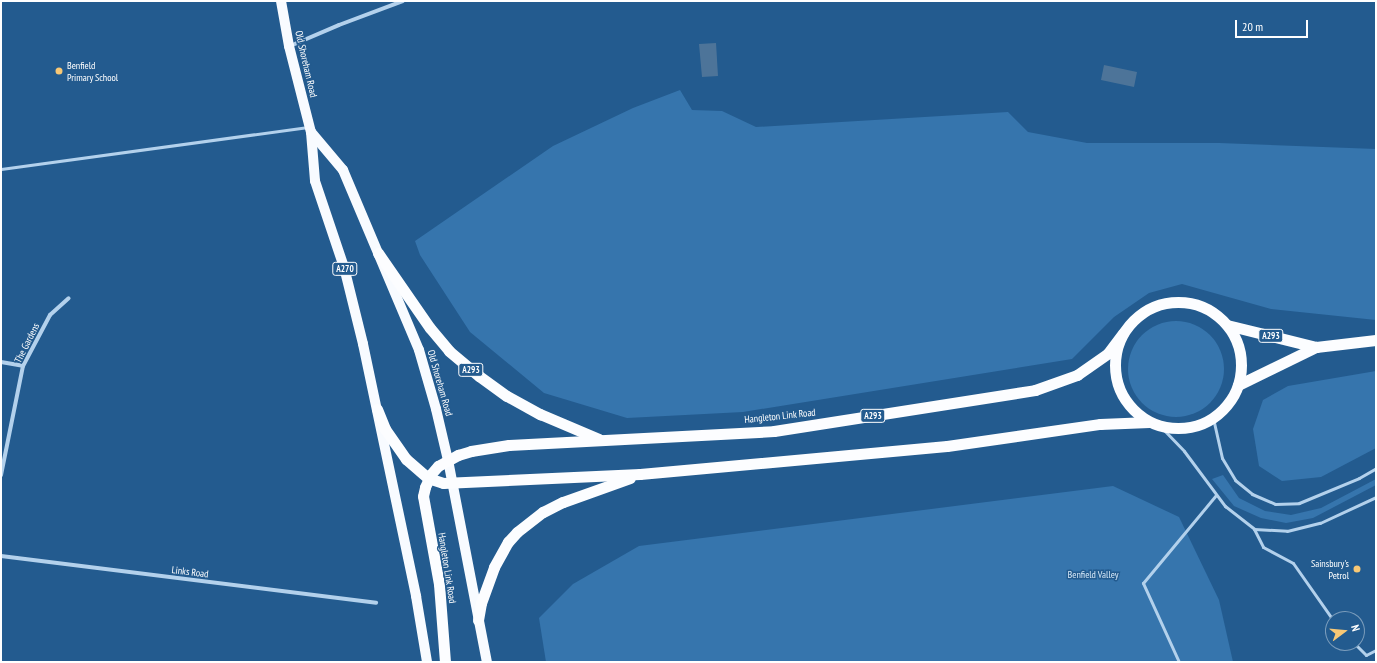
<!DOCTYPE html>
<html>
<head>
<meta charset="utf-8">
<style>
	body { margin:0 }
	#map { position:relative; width:1377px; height:663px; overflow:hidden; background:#235b8f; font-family:"PT Sans Narrow",sans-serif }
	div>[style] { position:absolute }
	.green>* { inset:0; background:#3675ad }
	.round { border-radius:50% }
	.water>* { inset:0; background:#4d7499 }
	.service>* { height:3px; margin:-1.5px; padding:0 1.5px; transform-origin:1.5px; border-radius:1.5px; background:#b3d1ec }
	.minor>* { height:4px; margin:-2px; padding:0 2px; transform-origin:2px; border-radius:2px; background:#b3d1ec }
	.primary>* { height:10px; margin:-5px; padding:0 5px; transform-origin:5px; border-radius:5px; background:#f8fbff }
	.trunk>* { height:11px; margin:-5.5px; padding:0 5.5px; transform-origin:5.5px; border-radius:5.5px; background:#fcfdff }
	.trunk>.ring { margin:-5.5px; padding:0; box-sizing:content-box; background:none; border:11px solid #fcfdff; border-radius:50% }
	.dots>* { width:11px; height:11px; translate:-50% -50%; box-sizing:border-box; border:2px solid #235b8f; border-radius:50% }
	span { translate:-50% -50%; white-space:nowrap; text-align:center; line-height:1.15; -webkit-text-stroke:3px #235b8f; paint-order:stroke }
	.shield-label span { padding:1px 3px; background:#235b8f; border:1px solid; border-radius:3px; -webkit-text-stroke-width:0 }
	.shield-label { font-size:9px; color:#fff; font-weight:700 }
	.street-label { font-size:10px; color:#fff }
	.poi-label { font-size:10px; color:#fff }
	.left { translate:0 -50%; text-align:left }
	.right { translate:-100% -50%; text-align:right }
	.park-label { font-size:10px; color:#d8eaf9 }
	.frame { position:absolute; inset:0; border:2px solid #fff; pointer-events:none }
	.north { position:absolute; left:1325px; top:611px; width:40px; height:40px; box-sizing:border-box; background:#235b8f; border:1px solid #7b9dbc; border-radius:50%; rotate:74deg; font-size:11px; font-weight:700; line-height:16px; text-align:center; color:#fff }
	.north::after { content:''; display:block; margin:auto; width:14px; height:18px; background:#f8c875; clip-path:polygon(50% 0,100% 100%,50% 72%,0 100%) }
	.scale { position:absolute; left:1235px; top:20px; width:73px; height:18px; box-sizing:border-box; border:2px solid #fff; border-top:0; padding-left:5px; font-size:12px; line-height:14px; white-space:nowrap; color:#fff; -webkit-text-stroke:3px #235b8f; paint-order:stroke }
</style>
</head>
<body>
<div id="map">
	<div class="green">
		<i style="clip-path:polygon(680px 90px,692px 110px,722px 111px,756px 127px,1008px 112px,1028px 132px,1087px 143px,1219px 143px,1376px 149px,1376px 320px,1271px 309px,1182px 284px,1149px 293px,1114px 317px,1072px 359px,743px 412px,627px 418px,544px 393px,470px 332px,420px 255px,415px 241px,553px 146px,633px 108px)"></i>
		<i class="round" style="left:1128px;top:321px;width:96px;height:96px"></i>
		<i style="clip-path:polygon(1376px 371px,1376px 448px,1321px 477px,1282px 481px,1259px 466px,1253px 429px,1263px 400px,1288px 386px)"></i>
		<i style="clip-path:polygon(1223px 475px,1239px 498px,1265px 511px,1291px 515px,1321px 508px,1376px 479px,1376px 485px,1313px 518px,1286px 523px,1261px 518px,1234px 506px,1212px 479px)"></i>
		<i style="clip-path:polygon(1113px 486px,1179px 517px,1219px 600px,1233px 662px,546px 662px,539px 618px,573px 584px,639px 546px)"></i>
	</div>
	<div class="water">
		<i style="clip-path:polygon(716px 43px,718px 76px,702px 77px,699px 44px)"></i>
		<i style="clip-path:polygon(1104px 65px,1137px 72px,1134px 87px,1101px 80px)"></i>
	</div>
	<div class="service">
		<i style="left:1px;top:169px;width:310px;rotate:-7.8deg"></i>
		<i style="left:1213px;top:418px;width:41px;rotate:77.3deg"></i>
		<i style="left:1222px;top:458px;width:26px;rotate:59deg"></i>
		<i style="left:1235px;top:480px;width:22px;rotate:39deg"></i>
		<i style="left:1252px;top:494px;width:25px;rotate:23deg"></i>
		<i style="left:1275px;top:504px;width:24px;rotate:-2deg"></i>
		<i style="left:1299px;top:503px;width:65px;rotate:-22.6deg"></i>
		<i style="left:1359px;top:478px;width:20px;rotate:-30deg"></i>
		<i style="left:1161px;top:427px;width:33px;rotate:46deg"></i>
		<i style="left:1184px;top:451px;width:69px;rotate:53.3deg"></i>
		<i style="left:1225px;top:506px;width:37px;rotate:38deg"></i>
		<i style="left:1254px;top:529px;width:33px;rotate:3deg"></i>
		<i style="left:1287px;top:531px;width:34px;rotate:-14deg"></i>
		<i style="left:1320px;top:523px;width:62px;rotate:-24.9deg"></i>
		<i style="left:1254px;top:529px;width:20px;rotate:63deg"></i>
		<i style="left:1263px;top:547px;width:34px;rotate:28deg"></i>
		<i style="left:1293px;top:563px;width:70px;rotate:54.9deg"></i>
		<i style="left:1354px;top:643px;width:17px;rotate:45deg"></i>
		<i style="left:1366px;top:655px;width:11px;rotate:-27deg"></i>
		<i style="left:1179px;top:662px;width:87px;rotate:-114.5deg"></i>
		<i style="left:1143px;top:583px;width:114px;rotate:-50.3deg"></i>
	</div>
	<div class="minor">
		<i style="left:290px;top:46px;width:53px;rotate:-23.2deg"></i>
		<i style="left:339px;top:25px;width:68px;rotate:-20.6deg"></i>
		<i style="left:1px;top:362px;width:22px;rotate:10deg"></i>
		<i style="left:1px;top:475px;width:111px;rotate:-78.6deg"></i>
		<i style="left:23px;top:366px;width:58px;rotate:-62.1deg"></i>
		<i style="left:50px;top:315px;width:25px;rotate:-42deg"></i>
		<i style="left:1px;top:556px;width:378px;rotate:7.1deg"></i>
	</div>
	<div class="primary">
		<i style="left:281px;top:1px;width:46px;rotate:79.9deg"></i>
		<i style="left:289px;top:46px;width:89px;rotate:75.7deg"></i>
		<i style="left:311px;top:132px;width:49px;rotate:85.3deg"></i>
		<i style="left:315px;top:181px;width:91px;rotate:71.4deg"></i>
		<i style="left:344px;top:267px;width:79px;rotate:76.1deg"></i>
		<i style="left:363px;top:344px;width:258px;rotate:78.1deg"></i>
		<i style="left:416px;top:596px;width:67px;rotate:80.5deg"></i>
		<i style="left:311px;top:132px;width:50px;rotate:49.9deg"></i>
		<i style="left:343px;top:170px;width:195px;rotate:67.1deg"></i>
		<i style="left:419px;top:350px;width:61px;rotate:73.9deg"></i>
		<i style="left:436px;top:409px;width:52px;rotate:76.8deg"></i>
		<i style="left:448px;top:460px;width:206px;rotate:79.1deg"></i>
	</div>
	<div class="trunk">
		<i style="left:378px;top:253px;width:91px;rotate:55.3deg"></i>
		<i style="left:430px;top:328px;width:30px;rotate:50deg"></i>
		<i style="left:449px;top:351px;width:39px;rotate:40deg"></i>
		<i style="left:479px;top:376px;width:34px;rotate:36deg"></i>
		<i style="left:507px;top:396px;width:38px;rotate:29deg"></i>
		<i style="left:540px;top:414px;width:64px;rotate:23deg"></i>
		<i class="ring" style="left:1115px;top:302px;width:115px;height:115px"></i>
		<i style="left:1227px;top:325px;width:92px;rotate:13.9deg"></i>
		<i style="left:1238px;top:385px;width:87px;rotate:-26deg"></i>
		<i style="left:1316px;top:347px;width:60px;rotate:-6.7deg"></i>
		<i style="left:377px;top:409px;width:22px;rotate:68deg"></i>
		<i style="left:385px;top:429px;width:37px;rotate:55deg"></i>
		<i style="left:406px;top:459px;width:29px;rotate:41deg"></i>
		<i style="left:428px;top:478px;width:16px;rotate:18deg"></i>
		<i style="left:443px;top:483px;width:197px;rotate:-2.6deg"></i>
		<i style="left:640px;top:474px;width:308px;rotate:-5.2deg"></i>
		<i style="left:947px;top:446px;width:155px;rotate:-8.2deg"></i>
		<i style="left:1100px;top:424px;width:49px;rotate:-2.3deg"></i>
		<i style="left:478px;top:620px;width:17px;rotate:-80deg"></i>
		<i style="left:481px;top:603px;width:38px;rotate:-70deg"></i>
		<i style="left:494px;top:567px;width:29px;rotate:-61deg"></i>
		<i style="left:508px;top:542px;width:13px;rotate:-48deg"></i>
		<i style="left:517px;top:532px;width:33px;rotate:-38deg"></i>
		<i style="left:543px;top:512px;width:22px;rotate:-27deg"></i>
		<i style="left:563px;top:502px;width:71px;rotate:-19.7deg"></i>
		<i style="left:445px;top:662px;width:78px;rotate:-94.4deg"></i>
		<i style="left:439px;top:584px;width:89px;rotate:-100.3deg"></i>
		<i style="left:423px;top:496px;width:9px;rotate:-77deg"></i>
		<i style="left:425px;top:487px;width:14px;rotate:-65deg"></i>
		<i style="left:431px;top:474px;width:11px;rotate:-49deg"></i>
		<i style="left:438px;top:466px;width:23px;rotate:-29deg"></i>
		<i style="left:458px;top:455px;width:14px;rotate:-17deg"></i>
		<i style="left:471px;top:451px;width:38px;rotate:-9deg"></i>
		<i style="left:509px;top:445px;width:265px;rotate:-3deg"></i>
		<i style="left:774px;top:431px;width:264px;rotate:-8.9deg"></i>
		<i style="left:1035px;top:390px;width:45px;rotate:-19.7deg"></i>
		<i style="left:1077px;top:375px;width:38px;rotate:-35deg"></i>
		<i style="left:1108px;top:353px;width:25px;rotate:-53deg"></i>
	</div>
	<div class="dots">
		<i style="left:59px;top:71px;background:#f8c875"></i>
		<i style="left:1357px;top:569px;background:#f8c875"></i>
	</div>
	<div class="shield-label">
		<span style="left:345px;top:269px">A270</span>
		<span style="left:1271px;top:336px">A293</span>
		<span style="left:471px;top:370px">A293</span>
		<span style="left:873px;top:416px">A293</span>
	</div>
	<div class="street-label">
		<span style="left:306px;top:64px;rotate:77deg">Old Shoreham Road</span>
		<span style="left:27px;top:343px;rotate:-63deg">The Gardens</span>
		<span style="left:440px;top:383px;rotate:74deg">Old Shoreham Road</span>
		<span style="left:780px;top:416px;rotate:-6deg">Hangleton Link Road</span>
		<span style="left:447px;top:568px;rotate:81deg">Hangleton Link Road</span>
		<span style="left:190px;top:572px;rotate:7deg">Links Road</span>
	</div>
	<div class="poi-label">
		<span class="left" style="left:67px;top:71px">Benfield<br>Primary School</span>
		<span class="right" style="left:1349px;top:569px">Sainsbury's<br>Petrol</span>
	</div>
	<div class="park-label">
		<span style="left:1093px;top:575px">Benfield Valley</span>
	</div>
	<div class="frame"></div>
	<div class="north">N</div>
	<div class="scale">20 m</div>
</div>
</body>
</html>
